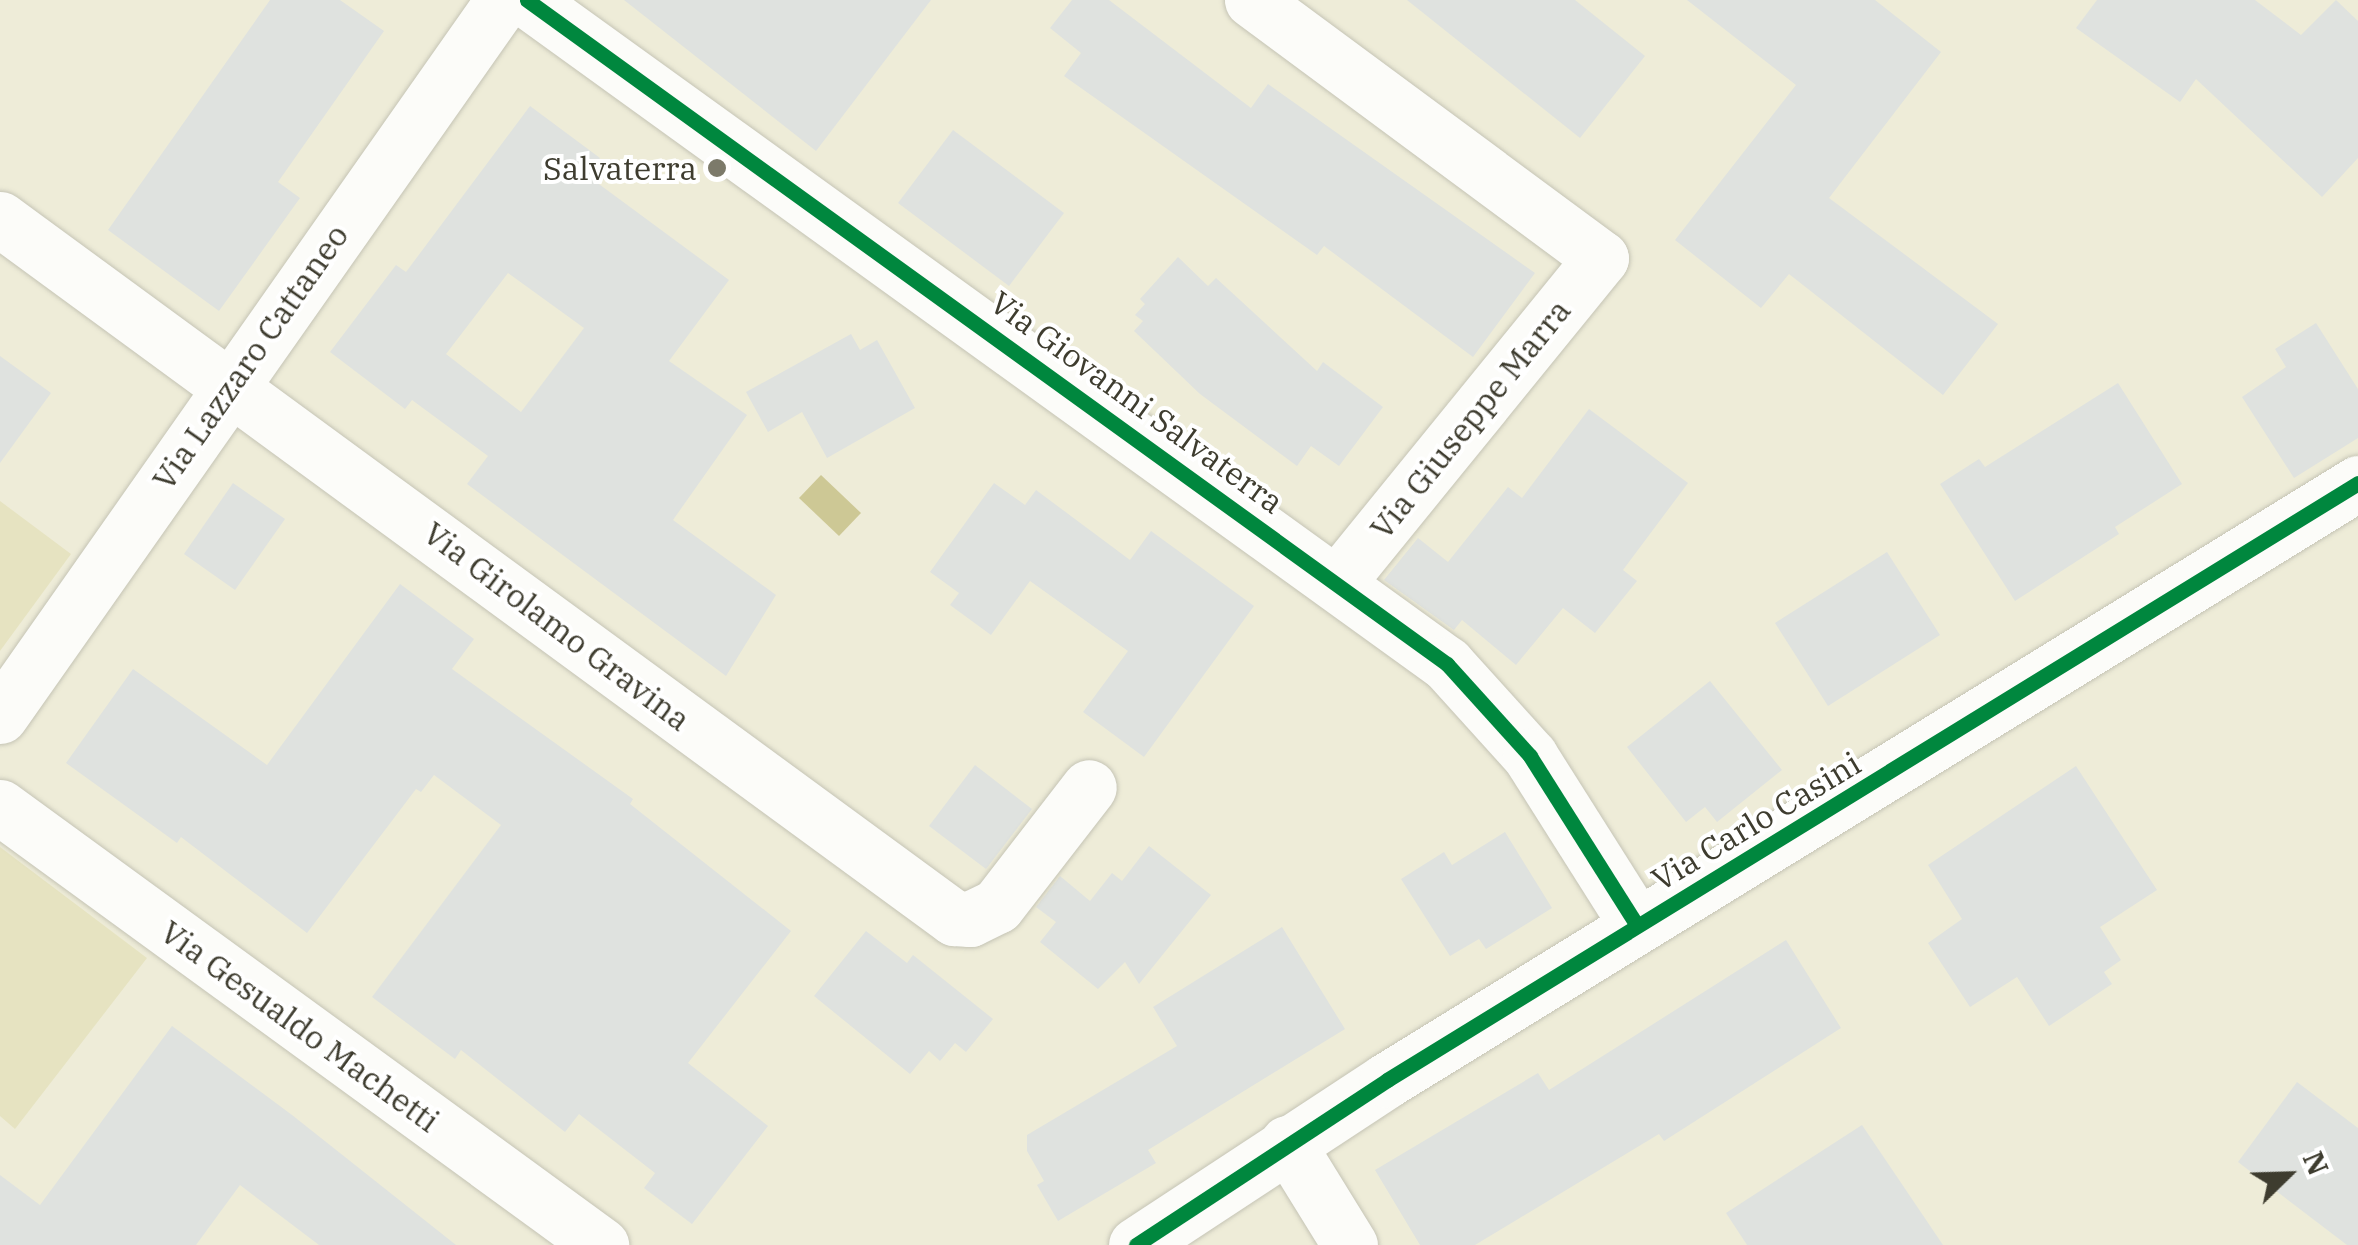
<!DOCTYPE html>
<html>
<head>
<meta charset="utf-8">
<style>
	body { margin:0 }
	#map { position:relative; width:2358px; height:1245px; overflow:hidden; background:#eeecd8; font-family:"IBM Plex Serif",serif }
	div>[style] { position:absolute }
	.green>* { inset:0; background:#e6e3c1 }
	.water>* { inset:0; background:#cdc895 }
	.building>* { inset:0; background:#dfe2df }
	.roads { filter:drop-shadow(0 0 2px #c5c4b5) drop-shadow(0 0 2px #c5c4b5) }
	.minor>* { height:55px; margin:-27.5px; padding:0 27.5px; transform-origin:27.5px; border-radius:27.5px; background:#fcfcf9 }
	.cycleway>* { height:15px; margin:-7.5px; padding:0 7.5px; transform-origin:7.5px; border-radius:7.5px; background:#00873e }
	.dots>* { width:28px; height:28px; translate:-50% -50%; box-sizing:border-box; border:5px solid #fff; border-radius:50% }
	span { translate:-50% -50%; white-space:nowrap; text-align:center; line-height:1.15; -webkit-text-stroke:8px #fff; paint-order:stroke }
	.poi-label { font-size:32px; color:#3e3c2f }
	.right { translate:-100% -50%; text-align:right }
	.street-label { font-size:32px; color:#3e3c2f }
	.north { position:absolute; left:2238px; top:1125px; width:100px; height:100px; -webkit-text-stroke:8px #fff; paint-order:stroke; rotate:67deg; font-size:28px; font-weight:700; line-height:40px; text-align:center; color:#3e3c2f }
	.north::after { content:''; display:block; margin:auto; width:35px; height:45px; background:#3e3c2f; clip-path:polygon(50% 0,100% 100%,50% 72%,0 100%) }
</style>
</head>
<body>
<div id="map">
	<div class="green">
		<i style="clip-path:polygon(0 501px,71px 554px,0 651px)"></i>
		<i style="clip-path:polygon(0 847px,147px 958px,15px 1129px,0 1116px)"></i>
	</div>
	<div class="water">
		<i style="clip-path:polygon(821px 475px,861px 513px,839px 536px,799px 498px)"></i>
	</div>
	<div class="building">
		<i style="clip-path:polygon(270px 0,340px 0,384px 31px,278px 182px,300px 198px,219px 311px,108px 230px)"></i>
		<i style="clip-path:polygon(624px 0,931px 0,816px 151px)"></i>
		<i style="clip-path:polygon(1072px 0,1109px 0,1251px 108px,1268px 84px,1535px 273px,1473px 357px,1324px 246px,1317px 255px,1064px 76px,1081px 53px,1050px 28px)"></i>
		<i style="clip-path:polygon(1407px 0,1575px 0,1645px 56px,1580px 138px)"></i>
		<i style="clip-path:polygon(1687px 0,1875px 0,1941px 52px,1829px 198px,1998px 324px,1943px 395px,1789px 274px,1761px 308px,1675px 240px,1796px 85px)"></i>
		<i style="clip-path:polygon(2097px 0,2255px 0,2301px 35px,2336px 0,2358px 21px,2358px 158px,2322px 197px,2196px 79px,2180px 102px,2076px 28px)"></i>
		<i style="clip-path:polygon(evenodd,530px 106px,600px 158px,588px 176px,729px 280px,669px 361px,747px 415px,673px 520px,776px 595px,726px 676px,467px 484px,488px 456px,412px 400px,405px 409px,330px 352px,396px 265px,406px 272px,530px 106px,508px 273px,584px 328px,521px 412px,446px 354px,508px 273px)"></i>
		<i style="clip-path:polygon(953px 130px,1064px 213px,1009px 286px,898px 203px)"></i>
		<i style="clip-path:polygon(1178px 257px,1208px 286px,1216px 278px,1317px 371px,1323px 362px,1383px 407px,1339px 466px,1311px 446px,1297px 466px,1200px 394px,1134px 331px,1143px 321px,1135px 315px,1145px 304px,1140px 299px)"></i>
		<i style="clip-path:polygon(2316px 323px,2358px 389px,2358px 438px,2294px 478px,2242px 397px,2286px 367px,2275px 349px)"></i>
		<i style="clip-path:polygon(851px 334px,860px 350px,877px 340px,915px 408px,827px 458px,802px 412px,768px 432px,746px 392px)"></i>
		<i style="clip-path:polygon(0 356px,51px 393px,0 463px)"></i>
		<i style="clip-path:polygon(2118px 383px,2182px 484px,2115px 527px,2119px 534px,2015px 601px,1940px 484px,1979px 459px,1985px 467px)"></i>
		<i style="clip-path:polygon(1589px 409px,1688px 483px,1623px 570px,1637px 581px,1595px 633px,1563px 608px,1516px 665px,1462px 620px,1454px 630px,1384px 580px,1418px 538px,1448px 562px,1508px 487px,1522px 498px)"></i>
		<i style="clip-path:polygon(233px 483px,285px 519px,235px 590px,184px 554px)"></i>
		<i style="clip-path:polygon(994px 483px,1025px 505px,1036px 490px,1130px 560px,1151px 531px,1254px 606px,1144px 757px,1083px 712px,1128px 651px,1030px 581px,991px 635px,950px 605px,959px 593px,930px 572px)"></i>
		<i style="clip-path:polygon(1887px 552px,1940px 635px,1828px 706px,1775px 623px)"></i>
		<i style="clip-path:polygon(400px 584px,474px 639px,452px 669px,633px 799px,630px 804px,791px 931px,688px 1063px,768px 1126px,692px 1224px,644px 1188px,655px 1173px,579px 1114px,565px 1132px,461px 1050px,455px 1059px,372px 997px,501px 825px,434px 775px,421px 792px,416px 789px,307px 933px,181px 837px,177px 843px,66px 763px,133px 669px,267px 765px)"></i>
		<i style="clip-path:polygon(1710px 681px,1782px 770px,1717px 822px,1705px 807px,1686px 822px,1627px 747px)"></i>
		<i style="clip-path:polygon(975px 765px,1032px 809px,986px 869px,929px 826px)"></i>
		<i style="clip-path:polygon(2076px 766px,2157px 890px,2100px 927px,2121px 960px,2104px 972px,2112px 984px,2049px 1026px,2017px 977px,1970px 1007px,1928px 943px,1962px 919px,1928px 865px)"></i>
		<i style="clip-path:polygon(1505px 832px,1552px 908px,1486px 949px,1479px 939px,1450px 956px,1401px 879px,1444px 852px,1452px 865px)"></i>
		<i style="clip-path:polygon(1149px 846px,1211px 895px,1139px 984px,1125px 962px,1098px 989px,1040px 942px,1056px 922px,1036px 907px,1060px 876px,1090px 901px,1112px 873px,1122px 881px)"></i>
		<i style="clip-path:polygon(1282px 927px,1345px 1029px,1148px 1150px,1156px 1163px,1058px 1221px,1037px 1185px,1044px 1181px,1027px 1151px,1027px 1135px,1177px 1046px,1153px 1007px)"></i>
		<i style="clip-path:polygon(866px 931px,907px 963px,913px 955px,993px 1019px,966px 1052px,955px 1043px,940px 1061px,929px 1051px,910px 1074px,814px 996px)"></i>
		<i style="clip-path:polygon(1786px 940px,1841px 1028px,1664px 1141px,1659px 1134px,1475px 1245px,1420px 1245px,1375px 1170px,1538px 1073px,1549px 1090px)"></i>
		<i style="clip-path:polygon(172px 1026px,292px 1115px,456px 1245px,319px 1245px,240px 1185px,196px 1245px,0 1245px,0 1175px,40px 1205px)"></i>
		<i style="clip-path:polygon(2297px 1082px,2358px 1128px,2358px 1245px,2347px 1245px,2238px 1162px)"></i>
		<i style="clip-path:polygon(1862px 1125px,1943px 1245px,1747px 1245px,1726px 1213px)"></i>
	</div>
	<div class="roads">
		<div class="minor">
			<i style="left:527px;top:0;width:1135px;rotate:35.82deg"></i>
			<i style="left:1447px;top:664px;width:124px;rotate:47.9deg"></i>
			<i style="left:1530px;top:756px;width:200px;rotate:57.7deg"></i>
			<i style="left:1252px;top:0;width:434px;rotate:36.5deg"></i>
			<i style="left:1601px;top:258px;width:415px;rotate:129.1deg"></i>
			<i style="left:0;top:219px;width:1183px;rotate:36.23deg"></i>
			<i style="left:954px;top:918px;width:16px;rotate:4deg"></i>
			<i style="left:970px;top:919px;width:30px;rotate:-26deg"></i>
			<i style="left:997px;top:906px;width:150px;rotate:-52.3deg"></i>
			<i style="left:0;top:716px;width:875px;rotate:-54.91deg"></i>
			<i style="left:0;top:807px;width:744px;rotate:36.08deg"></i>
			<i style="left:1287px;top:1143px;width:120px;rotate:58.3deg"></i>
			<i style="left:1136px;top:1245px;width:300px;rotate:-33.3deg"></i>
			<i style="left:1387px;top:1080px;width:1140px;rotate:-31.58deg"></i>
		</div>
	</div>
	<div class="cycleway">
		<i style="left:527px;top:0;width:1135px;rotate:35.82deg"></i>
		<i style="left:1447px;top:664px;width:124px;rotate:47.9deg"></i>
		<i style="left:1530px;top:756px;width:200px;rotate:57.7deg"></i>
		<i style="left:1136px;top:1245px;width:300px;rotate:-33.3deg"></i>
		<i style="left:1387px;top:1080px;width:1140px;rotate:-31.58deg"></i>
	</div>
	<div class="dots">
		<i style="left:717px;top:168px;background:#7c7a6a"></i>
	</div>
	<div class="poi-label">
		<span class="right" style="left:697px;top:168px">Salvaterra</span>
	</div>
	<div class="street-label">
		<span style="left:250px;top:357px;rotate:-55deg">Via Lazzaro Cattaneo</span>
		<span style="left:1137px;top:402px;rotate:36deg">Via Giovanni Salvaterra</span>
		<span style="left:1470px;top:419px;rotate:-51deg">Via Giuseppe Marra</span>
		<span style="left:557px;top:626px;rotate:37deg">Via Girolamo Gravina</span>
		<span style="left:1756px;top:821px;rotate:-31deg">Via Carlo Casini</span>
		<span style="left:300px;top:1026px;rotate:36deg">Via Gesualdo Machetti</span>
	</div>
	<div class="north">N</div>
</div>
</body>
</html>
